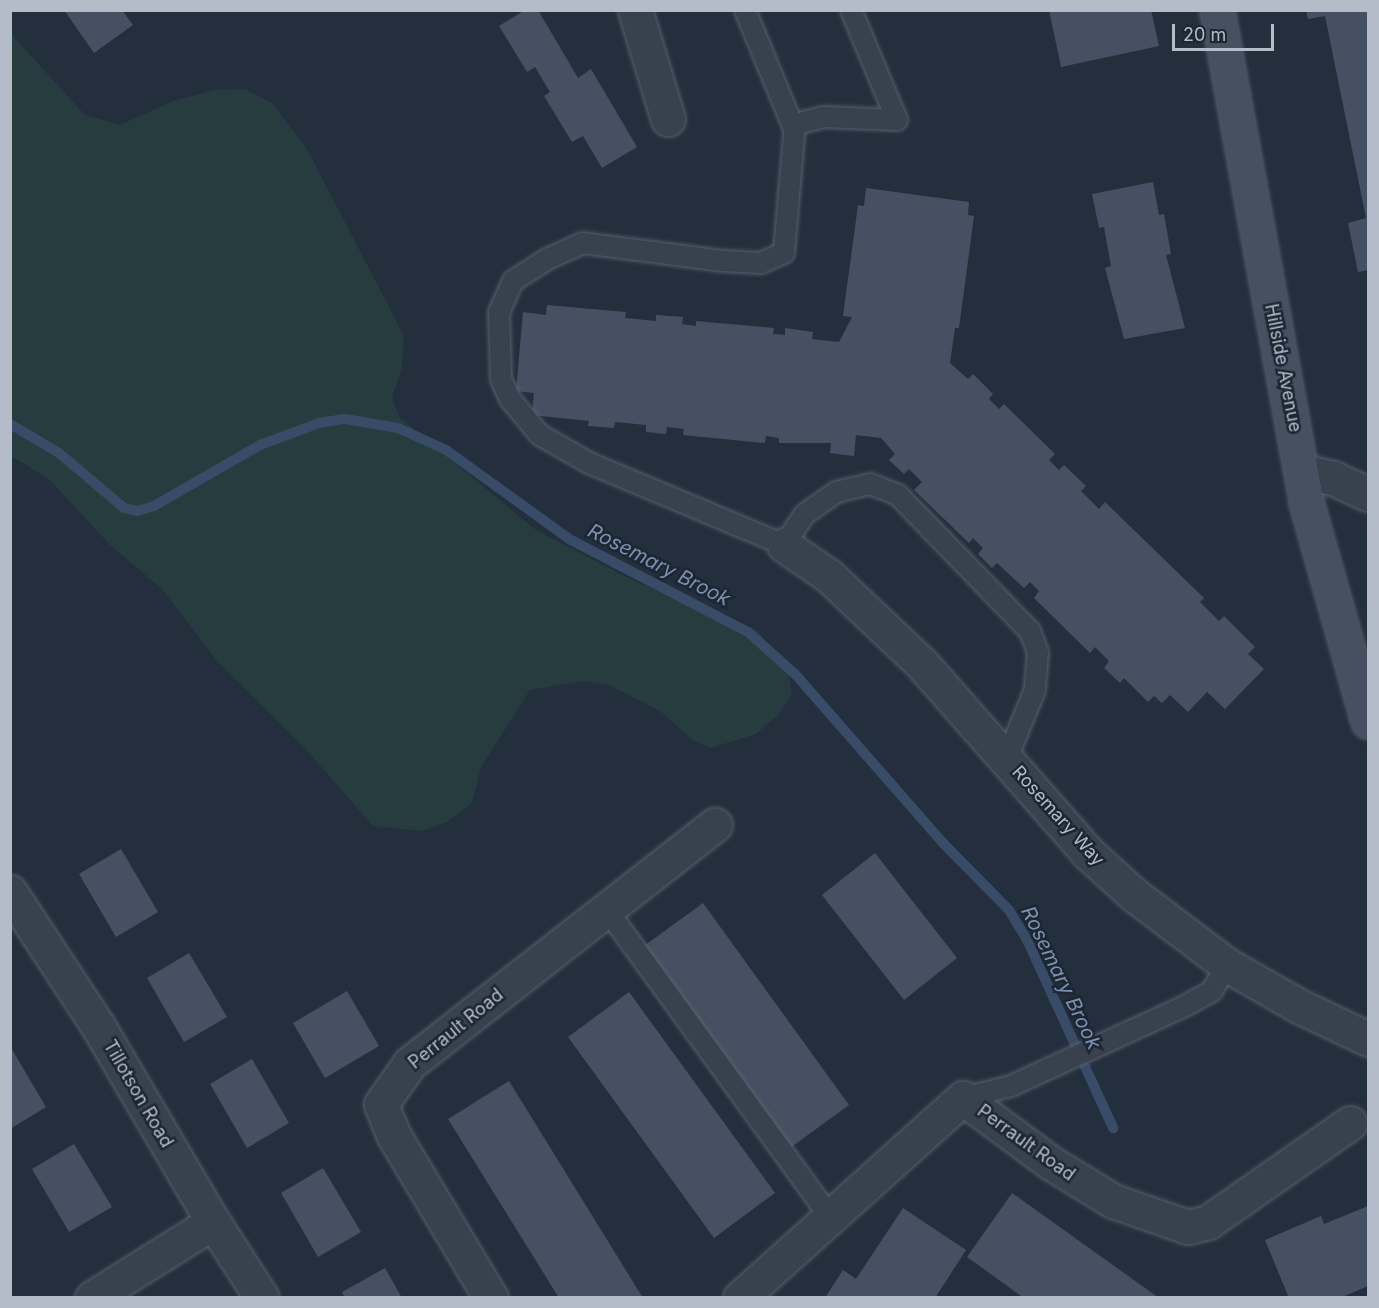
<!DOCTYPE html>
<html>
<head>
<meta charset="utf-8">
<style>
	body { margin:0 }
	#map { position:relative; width:1379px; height:1308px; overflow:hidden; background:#242f3e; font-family:Inter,sans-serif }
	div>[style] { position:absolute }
	.green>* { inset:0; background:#263c3f }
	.stream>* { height:10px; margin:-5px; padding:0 5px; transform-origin:5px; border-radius:5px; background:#394c67 }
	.building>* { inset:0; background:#455162 }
	.roads { filter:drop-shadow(0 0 2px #565f6c) drop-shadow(0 0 2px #565f6c) }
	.lane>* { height:20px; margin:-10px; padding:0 10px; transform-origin:10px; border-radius:10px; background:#38414e }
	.street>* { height:33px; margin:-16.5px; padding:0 16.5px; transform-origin:16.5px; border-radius:16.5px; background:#38414e }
	.secondary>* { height:33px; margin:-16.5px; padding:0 16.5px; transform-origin:16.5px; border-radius:16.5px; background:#465061 }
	span { translate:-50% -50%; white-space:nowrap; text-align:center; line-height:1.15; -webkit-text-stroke:5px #1d2633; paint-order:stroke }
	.street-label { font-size:18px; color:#b4bcc9 }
	.water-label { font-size:20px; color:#7c92b1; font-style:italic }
	.frame { position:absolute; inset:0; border:12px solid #b4bcc9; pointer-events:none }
	.scale { position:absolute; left:1172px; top:24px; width:102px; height:27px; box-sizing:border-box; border:3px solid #b4bcc9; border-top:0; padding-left:8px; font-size:18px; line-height:21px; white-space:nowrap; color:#b4bcc9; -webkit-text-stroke:4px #1d2633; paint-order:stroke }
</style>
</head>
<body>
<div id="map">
	<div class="green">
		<i style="clip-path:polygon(11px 34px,85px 115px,120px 125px,173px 101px,215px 90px,245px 89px,273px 104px,307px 149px,404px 336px,402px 367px,392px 397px,399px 417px,536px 530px,628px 578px,758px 631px,789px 675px,792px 694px,779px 714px,756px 734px,711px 748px,693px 740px,660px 711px,609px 685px,586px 681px,530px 690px,481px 767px,472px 803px,447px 822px,422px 831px,373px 826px,302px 745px,217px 661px,162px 589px,110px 545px,49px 479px,11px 456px)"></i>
	</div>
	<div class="stream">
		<i style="left:10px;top:424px;width:57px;rotate:30.6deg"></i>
		<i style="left:59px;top:453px;width:85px;rotate:40.2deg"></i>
		<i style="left:124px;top:508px;width:13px;rotate:13deg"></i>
		<i style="left:137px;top:511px;width:18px;rotate:-16deg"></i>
		<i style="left:154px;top:506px;width:122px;rotate:-29.9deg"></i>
		<i style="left:260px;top:445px;width:63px;rotate:-20.4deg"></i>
		<i style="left:319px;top:423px;width:26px;rotate:-9deg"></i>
		<i style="left:345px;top:419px;width:54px;rotate:9.6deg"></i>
		<i style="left:398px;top:428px;width:53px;rotate:24.6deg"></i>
		<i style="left:446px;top:450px;width:154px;rotate:35.8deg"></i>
		<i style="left:571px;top:540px;width:199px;rotate:27.5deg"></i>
		<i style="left:748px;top:632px;width:63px;rotate:41.8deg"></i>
		<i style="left:795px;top:674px;width:225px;rotate:48.8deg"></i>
		<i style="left:943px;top:843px;width:94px;rotate:45.4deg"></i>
		<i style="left:1009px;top:910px;width:37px;rotate:59deg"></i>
		<i style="left:1028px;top:942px;width:205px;rotate:65.4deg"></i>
	</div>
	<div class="building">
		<i style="clip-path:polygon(64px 10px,122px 10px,133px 25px,94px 53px)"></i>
		<i style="clip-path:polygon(525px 10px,538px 10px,578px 78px,591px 69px,637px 147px,602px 168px,583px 136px,572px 142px,544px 96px,550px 92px,535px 67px,527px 72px,499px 26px)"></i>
		<i style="clip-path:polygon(1049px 10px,1151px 10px,1159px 46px,1061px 67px)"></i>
		<i style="clip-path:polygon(1306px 10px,1368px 10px,1368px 270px,1358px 272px,1348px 223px,1366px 218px,1325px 16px,1308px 19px)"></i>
		<i style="clip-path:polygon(1153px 182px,1159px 215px,1164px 214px,1171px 254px,1166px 255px,1185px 328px,1124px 339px,1105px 268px,1111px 266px,1104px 227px,1099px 228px,1092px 194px)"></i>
		<i style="clip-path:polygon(866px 188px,969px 202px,968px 215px,974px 216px,959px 328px,955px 328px,950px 363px,968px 379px,973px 374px,993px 394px,989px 399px,999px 409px,1004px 404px,1055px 454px,1049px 460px,1059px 470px,1064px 465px,1086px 486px,1081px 491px,1099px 509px,1105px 502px,1204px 598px,1200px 602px,1219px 621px,1224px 616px,1255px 647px,1248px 654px,1264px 669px,1225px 709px,1207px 692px,1188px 712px,1170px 695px,1162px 703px,1154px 696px,1148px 702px,1124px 678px,1120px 683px,1104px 668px,1109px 661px,1095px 647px,1090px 653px,1034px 598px,1039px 591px,1030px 582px,1024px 588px,997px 563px,992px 568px,978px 554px,983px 548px,973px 538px,969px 543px,914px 490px,922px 482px,909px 469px,904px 474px,889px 460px,895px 454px,881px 438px,856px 435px,854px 456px,830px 453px,831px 443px,779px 443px,779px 438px,766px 436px,765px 443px,683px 435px,684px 429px,667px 427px,666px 434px,646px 432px,646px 425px,615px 422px,614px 428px,588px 426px,589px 421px,532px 415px,534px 393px,516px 391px,523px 312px,546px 315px,547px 305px,626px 312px,625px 318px,656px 321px,656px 315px,683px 317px,682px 324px,696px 326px,696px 321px,774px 328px,773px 334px,785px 335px,785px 328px,813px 332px,812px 339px,839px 342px,852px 317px,843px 316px,858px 205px,864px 206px)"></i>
		<i style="clip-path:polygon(121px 849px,158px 912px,116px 937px,79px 874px)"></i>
		<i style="clip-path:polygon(875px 853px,957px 958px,904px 1000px,822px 895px)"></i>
		<i style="clip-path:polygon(703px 903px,849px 1105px,790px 1148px,644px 946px)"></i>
		<i style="clip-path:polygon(189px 953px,227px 1017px,184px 1042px,147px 978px)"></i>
		<i style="clip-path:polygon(347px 991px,379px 1046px,325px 1078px,293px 1023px)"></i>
		<i style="clip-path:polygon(629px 992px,775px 1193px,714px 1238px,568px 1037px)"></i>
		<i style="clip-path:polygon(10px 1046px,46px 1107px,10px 1129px)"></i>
		<i style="clip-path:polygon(252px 1059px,289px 1123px,247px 1148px,210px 1084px)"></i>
		<i style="clip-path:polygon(509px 1081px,643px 1298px,559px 1298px,448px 1119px)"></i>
		<i style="clip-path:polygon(74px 1144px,112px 1207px,69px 1232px,32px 1169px)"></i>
		<i style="clip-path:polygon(323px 1168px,361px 1232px,318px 1257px,281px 1193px)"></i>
		<i style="clip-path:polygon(1012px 1193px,1159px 1298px,1024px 1298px,967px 1257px)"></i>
		<i style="clip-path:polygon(1368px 1206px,1368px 1286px,1340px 1298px,1289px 1298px,1265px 1240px,1321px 1216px,1324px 1224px)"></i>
		<i style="clip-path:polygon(903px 1208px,966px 1250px,935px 1298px,825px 1298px,843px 1270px,856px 1279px)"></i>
		<i style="clip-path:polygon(385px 1268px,402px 1298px,345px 1298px,342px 1292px)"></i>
	</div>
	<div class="roads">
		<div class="lane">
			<i style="left:745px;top:10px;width:129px;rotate:67.6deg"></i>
			<i style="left:851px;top:10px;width:119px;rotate:67.3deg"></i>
			<i style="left:897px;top:120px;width:73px;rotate:-177.6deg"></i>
			<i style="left:824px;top:117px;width:30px;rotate:166deg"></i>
			<i style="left:795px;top:124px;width:129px;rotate:94.9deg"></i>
			<i style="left:784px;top:253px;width:25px;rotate:157deg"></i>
			<i style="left:761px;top:263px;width:38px;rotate:-177deg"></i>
			<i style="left:723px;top:261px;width:141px;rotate:-172.7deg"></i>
			<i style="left:583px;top:243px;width:37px;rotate:156deg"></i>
			<i style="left:549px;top:258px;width:43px;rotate:147.4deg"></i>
			<i style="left:513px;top:281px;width:34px;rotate:114deg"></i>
			<i style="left:499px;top:312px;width:67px;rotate:88.3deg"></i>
			<i style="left:501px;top:379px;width:22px;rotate:66deg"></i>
			<i style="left:510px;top:399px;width:47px;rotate:50.2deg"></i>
			<i style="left:540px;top:435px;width:56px;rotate:29.7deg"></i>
			<i style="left:589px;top:463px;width:212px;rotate:22.8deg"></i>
			<i style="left:784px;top:545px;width:37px;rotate:-56deg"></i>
			<i style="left:805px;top:514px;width:38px;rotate:-35deg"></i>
			<i style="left:836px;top:492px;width:35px;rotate:-13deg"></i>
			<i style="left:870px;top:484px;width:30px;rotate:21deg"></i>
			<i style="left:898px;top:495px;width:190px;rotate:45.9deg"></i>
			<i style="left:1030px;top:631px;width:23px;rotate:70deg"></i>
			<i style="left:1038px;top:653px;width:37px;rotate:95deg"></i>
			<i style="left:1035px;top:690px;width:74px;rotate:112.4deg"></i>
			<i style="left:607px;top:910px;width:379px;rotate:54deg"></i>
			<i style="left:963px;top:1098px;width:49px;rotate:-14deg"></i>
			<i style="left:1011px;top:1086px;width:192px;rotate:-24.7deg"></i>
			<i style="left:1185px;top:1006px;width:31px;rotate:-29deg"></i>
			<i style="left:1212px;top:991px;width:30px;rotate:-60deg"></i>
		</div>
		<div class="street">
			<i style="left:635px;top:10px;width:114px;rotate:73.2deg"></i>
			<i style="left:1302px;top:471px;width:32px;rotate:13deg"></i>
			<i style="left:1333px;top:478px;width:38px;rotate:25deg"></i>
			<i style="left:784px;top:545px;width:55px;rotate:34.6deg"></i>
			<i style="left:829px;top:576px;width:129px;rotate:43.4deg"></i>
			<i style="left:923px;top:665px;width:250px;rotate:48.7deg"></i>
			<i style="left:1088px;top:853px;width:61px;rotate:42.3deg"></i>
			<i style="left:1133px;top:894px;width:118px;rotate:37.1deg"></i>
			<i style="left:1227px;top:965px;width:81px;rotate:29.7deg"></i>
			<i style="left:1297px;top:1005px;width:79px;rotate:25.6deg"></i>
			<i style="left:10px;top:892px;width:160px;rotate:56.7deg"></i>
			<i style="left:98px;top:1026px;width:227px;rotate:59.6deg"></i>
			<i style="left:213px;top:1222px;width:90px;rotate:57.2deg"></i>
			<i style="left:92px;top:1298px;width:143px;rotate:-32.1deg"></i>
			<i style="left:491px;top:1298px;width:191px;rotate:-120.9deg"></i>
			<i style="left:393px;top:1134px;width:32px;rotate:-112deg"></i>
			<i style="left:381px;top:1104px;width:50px;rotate:-54.7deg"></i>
			<i style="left:410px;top:1063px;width:387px;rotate:-38deg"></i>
			<i style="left:740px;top:1298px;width:300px;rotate:-41.9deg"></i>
			<i style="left:963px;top:1098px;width:109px;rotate:36.5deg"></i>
			<i style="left:1051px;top:1163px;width:73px;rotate:31.5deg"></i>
			<i style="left:1113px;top:1201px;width:79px;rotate:19.1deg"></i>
			<i style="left:1188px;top:1227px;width:21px;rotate:-14deg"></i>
			<i style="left:1208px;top:1222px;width:173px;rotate:-34.9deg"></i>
		</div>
		<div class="secondary">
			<i style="left:1217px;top:10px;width:500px;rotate:79.7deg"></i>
			<i style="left:1306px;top:502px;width:228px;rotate:74.2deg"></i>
		</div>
	</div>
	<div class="street-label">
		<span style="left:1283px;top:368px;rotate:79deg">Hillside Avenue</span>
		<span style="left:1058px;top:816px;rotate:48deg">Rosemary Way</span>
		<span style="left:456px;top:1029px;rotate:-39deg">Perrault Road</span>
		<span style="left:138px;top:1094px;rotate:60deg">Tillotson Road</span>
		<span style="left:1026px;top:1143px;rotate:36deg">Perrault Road</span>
	</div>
	<div class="water-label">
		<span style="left:659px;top:565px;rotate:27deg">Rosemary Brook</span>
		<span style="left:1061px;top:978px;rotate:64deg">Rosemary Brook</span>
	</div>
	<div class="frame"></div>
	<div class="scale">20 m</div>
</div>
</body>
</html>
